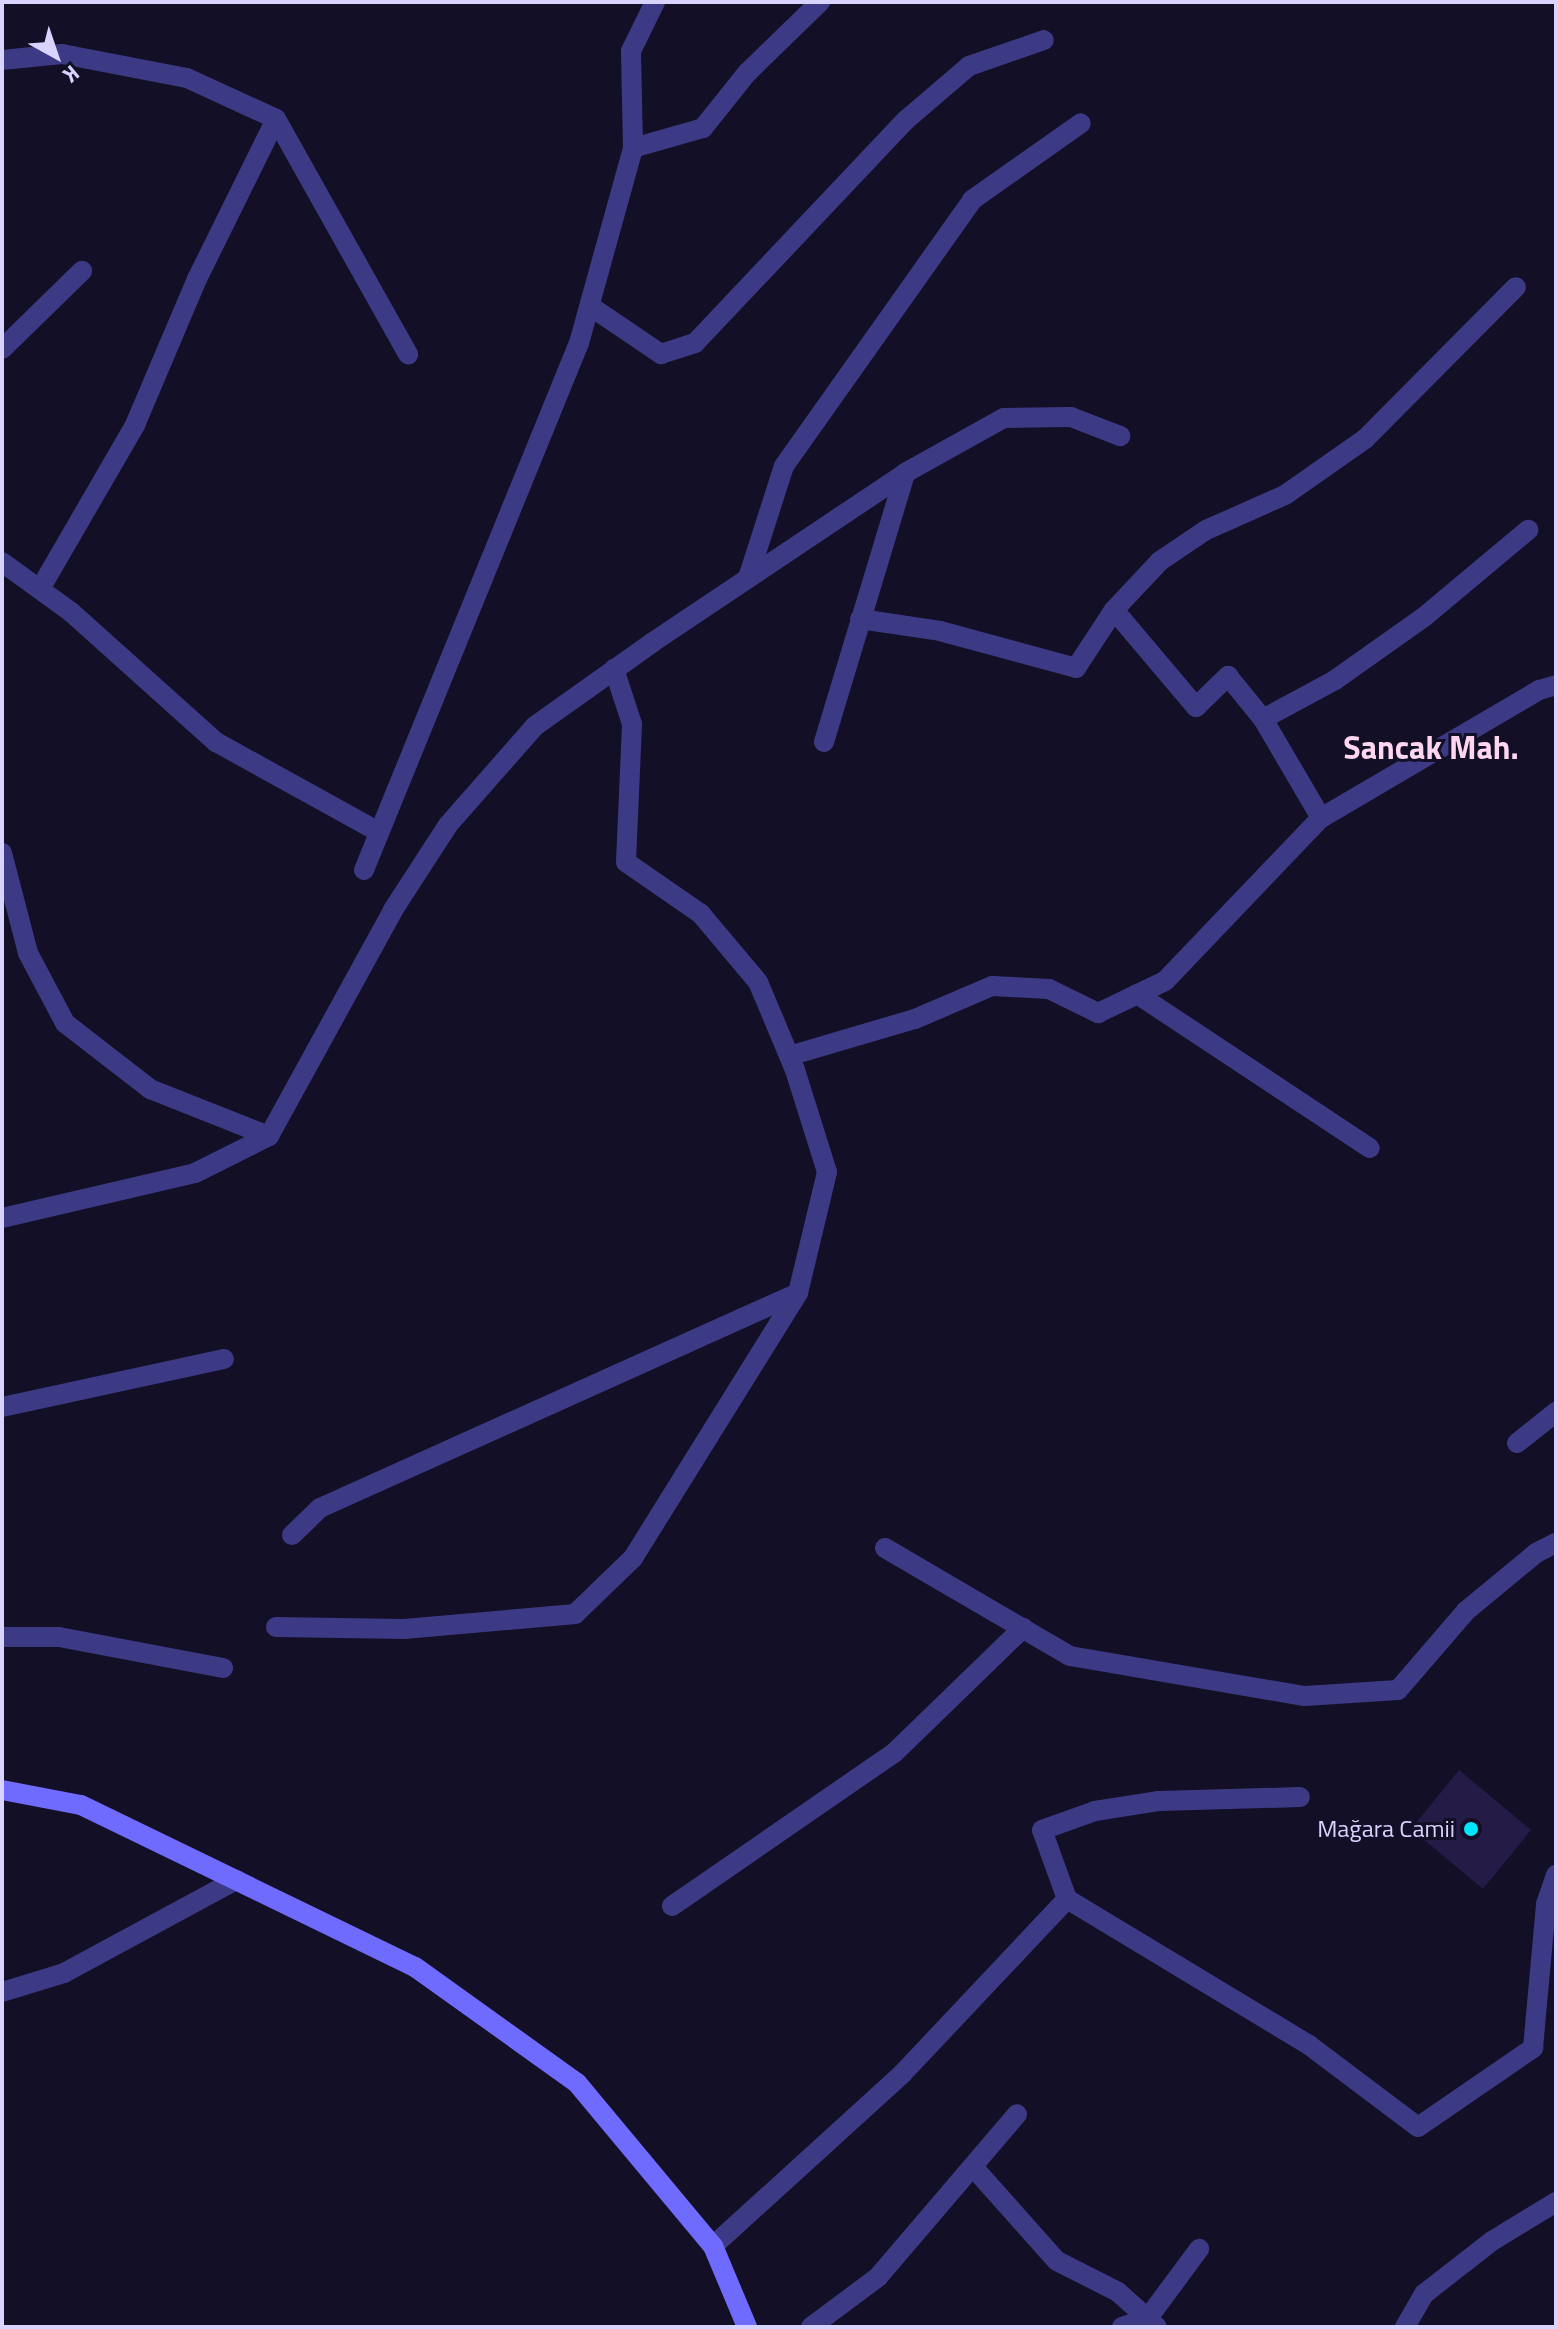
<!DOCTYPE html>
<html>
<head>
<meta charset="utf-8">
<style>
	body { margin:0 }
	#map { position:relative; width:1558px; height:2329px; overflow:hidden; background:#130f26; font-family:"Titillium Web",sans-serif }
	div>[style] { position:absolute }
	.building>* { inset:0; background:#241b47 }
	.street>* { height:20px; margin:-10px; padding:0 10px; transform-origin:10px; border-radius:10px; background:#3d3a85 }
	.secondary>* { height:20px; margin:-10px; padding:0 10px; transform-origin:10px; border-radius:10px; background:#6f6bff }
	.dots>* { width:22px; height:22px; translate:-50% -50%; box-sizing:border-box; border:4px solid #130f26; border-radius:50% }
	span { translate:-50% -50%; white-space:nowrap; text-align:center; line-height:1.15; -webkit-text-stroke:6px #130f26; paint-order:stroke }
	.poi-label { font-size:24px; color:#d9d4ff }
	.right { translate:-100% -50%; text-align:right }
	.district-label { font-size:32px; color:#ffd6f0; font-weight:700 }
	.frame { position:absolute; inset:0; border:4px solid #d9d4ff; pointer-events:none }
	.north { position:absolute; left:16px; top:16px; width:80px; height:80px; -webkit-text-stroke:6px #130f26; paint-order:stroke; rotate:140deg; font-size:22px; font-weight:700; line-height:32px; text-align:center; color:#d9d4ff }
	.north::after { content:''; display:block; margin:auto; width:28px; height:36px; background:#d9d4ff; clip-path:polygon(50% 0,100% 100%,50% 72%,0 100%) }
</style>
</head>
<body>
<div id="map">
	<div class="building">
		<i style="clip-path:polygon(1459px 1770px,1531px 1830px,1483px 1889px,1411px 1829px)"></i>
	</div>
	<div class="street">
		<i style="left:2px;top:60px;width:60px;rotate:-5.7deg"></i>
		<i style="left:62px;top:54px;width:127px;rotate:10.9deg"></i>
		<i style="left:187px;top:78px;width:98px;rotate:24.7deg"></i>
		<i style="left:276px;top:119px;width:270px;rotate:60.7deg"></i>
		<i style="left:633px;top:148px;width:73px;rotate:-15.9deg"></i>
		<i style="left:703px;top:128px;width:70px;rotate:-51.3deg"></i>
		<i style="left:747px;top:73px;width:102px;rotate:-44.2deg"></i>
		<i style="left:590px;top:306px;width:86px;rotate:34.1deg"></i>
		<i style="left:661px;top:354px;width:36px;rotate:-18deg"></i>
		<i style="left:695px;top:343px;width:307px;rotate:-46.6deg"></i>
		<i style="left:906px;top:120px;width:83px;rotate:-40.6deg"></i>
		<i style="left:969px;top:66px;width:79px;rotate:-19.1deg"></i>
		<i style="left:2px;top:349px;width:112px;rotate:-44.3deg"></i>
		<i style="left:2px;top:562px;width:85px;rotate:35.9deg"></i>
		<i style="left:71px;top:612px;width:195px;rotate:41.9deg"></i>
		<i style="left:216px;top:742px;width:186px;rotate:28.9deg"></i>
		<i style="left:748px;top:578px;width:118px;rotate:-72.2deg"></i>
		<i style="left:784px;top:466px;width:326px;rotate:-54.7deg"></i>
		<i style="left:972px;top:200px;width:133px;rotate:-35.2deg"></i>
		<i style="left:40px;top:589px;width:190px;rotate:-59.9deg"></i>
		<i style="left:135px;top:425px;width:159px;rotate:-67deg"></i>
		<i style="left:197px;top:279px;width:178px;rotate:-63.7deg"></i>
		<i style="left:1114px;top:610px;width:67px;rotate:-46.8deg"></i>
		<i style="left:1160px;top:561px;width:55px;rotate:-34deg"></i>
		<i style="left:1206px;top:530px;width:86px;rotate:-23.9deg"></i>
		<i style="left:1285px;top:495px;width:98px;rotate:-35deg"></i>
		<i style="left:1365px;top:439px;width:214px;rotate:-45.2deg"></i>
		<i style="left:860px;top:619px;width:81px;rotate:8.5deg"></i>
		<i style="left:940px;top:631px;width:141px;rotate:15.2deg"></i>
		<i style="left:1076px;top:668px;width:69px;rotate:-56.8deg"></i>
		<i style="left:1114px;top:610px;width:127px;rotate:49.8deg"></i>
		<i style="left:1196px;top:707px;width:45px;rotate:-44.1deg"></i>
		<i style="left:1228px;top:676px;width:55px;rotate:50.9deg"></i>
		<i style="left:1263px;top:719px;width:115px;rotate:59.6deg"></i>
		<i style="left:1263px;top:719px;width:82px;rotate:-28.4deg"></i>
		<i style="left:1335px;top:680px;width:109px;rotate:-35.3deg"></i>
		<i style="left:1424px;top:617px;width:136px;rotate:-39.9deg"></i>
		<i style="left:824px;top:742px;width:281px;rotate:-73.2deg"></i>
		<i style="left:2px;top:853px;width:103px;rotate:75.4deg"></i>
		<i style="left:28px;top:953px;width:79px;rotate:62.1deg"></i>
		<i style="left:65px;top:1023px;width:108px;rotate:37.8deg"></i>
		<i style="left:150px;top:1089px;width:128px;rotate:21.6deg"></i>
		<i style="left:364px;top:870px;width:569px;rotate:-67.81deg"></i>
		<i style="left:579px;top:343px;width:202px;rotate:-74.5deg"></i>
		<i style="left:633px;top:148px;width:97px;rotate:-91.2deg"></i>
		<i style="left:631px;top:51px;width:55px;rotate:-63.9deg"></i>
		<i style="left:1137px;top:994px;width:279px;rotate:33.5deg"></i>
		<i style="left:789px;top:1056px;width:131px;rotate:-16.4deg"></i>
		<i style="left:915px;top:1019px;width:84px;rotate:-23.2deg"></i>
		<i style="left:992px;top:986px;width:57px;rotate:3deg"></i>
		<i style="left:1049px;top:989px;width:55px;rotate:26.1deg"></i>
		<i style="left:1098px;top:1013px;width:74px;rotate:-25.5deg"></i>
		<i style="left:1165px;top:981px;width:226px;rotate:-46.3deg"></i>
		<i style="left:1321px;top:818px;width:253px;rotate:-30.4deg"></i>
		<i style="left:1539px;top:690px;width:18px;rotate:-16deg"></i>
		<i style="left:2px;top:1218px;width:198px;rotate:-13.1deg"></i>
		<i style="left:195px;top:1173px;width:83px;rotate:-26.6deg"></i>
		<i style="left:269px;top:1136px;width:258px;rotate:-61.2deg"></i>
		<i style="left:393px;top:910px;width:101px;rotate:-57.1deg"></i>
		<i style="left:448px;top:825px;width:132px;rotate:-48.7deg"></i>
		<i style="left:535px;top:726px;width:145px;rotate:-35.4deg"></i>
		<i style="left:653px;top:642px;width:303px;rotate:-33.8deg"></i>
		<i style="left:905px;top:473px;width:113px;rotate:-29.1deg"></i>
		<i style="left:1004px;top:418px;width:67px;rotate:-0.9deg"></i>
		<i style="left:1071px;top:417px;width:53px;rotate:21.2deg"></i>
		<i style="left:2px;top:1407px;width:227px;rotate:-12.2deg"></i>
		<i style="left:1517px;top:1443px;width:50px;rotate:-38.5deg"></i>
		<i style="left:292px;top:1535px;width:39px;rotate:-44deg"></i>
		<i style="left:320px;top:1508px;width:524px;rotate:-24.22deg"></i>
		<i style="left:885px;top:1548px;width:214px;rotate:30.3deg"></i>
		<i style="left:1070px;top:1656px;width:238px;rotate:9.7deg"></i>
		<i style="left:1305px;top:1696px;width:93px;rotate:-3.7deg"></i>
		<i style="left:1398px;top:1690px;width:104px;rotate:-49.3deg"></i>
		<i style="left:1466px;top:1611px;width:91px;rotate:-39.6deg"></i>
		<i style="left:1536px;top:1553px;width:22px;rotate:-27deg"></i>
		<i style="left:276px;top:1627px;width:128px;rotate:0.9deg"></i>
		<i style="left:404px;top:1629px;width:172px;rotate:-5deg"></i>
		<i style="left:575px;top:1614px;width:81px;rotate:-44deg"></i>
		<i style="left:633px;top:1558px;width:312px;rotate:-58.1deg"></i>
		<i style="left:798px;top:1293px;width:124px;rotate:-76.5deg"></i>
		<i style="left:827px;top:1172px;width:107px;rotate:-107.4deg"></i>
		<i style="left:795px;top:1070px;width:95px;rotate:-112.8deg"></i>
		<i style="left:758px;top:982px;width:89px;rotate:-130deg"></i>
		<i style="left:701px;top:914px;width:91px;rotate:-145.3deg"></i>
		<i style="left:626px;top:862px;width:138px;rotate:-87.5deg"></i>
		<i style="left:632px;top:724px;width:58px;rotate:-108.1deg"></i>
		<i style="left:2px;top:1637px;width:57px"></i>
		<i style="left:59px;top:1637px;width:167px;rotate:10.7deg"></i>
		<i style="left:1067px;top:1899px;width:73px;rotate:-109.9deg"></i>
		<i style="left:1042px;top:1830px;width:56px;rotate:-19.7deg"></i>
		<i style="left:1095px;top:1811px;width:65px;rotate:-8.9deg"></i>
		<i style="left:1159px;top:1801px;width:141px;rotate:-1.6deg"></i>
		<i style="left:672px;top:1906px;width:270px;rotate:-34.6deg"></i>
		<i style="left:894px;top:1753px;width:180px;rotate:-44.1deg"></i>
		<i style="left:2px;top:1992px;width:65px;rotate:-17deg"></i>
		<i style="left:64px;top:1973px;width:196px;rotate:-28.4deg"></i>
		<i style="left:974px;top:2168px;width:125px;rotate:48.3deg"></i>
		<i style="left:1057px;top:2261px;width:68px;rotate:26.9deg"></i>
		<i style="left:1118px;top:2292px;width:52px;rotate:41.9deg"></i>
		<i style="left:713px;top:2246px;width:257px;rotate:-42.3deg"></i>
		<i style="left:903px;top:2073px;width:239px;rotate:-46.7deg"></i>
		<i style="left:1067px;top:1899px;width:283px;rotate:31.1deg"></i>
		<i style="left:1309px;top:2045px;width:136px;rotate:37deg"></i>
		<i style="left:1418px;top:2127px;width:140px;rotate:-34.5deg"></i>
		<i style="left:1533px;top:2048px;width:145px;rotate:-84.8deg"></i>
		<i style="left:1546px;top:1904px;width:31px;rotate:-71deg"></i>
		<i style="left:811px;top:2327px;width:84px;rotate:-36.7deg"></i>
		<i style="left:878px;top:2277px;width:214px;rotate:-49.5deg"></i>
		<i style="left:1122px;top:2327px;width:28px;rotate:-19deg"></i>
		<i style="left:1148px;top:2318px;width:86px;rotate:-53.5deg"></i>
		<i style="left:1405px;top:2327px;width:38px;rotate:-60deg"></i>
		<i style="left:1424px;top:2294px;width:86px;rotate:-37.9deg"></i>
		<i style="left:1492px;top:2241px;width:75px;rotate:-31.4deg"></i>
	</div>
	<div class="secondary">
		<i style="left:2px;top:1790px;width:80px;rotate:10.8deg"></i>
		<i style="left:81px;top:1805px;width:371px;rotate:25.9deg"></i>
		<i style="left:415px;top:1967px;width:199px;rotate:35.6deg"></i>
		<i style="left:577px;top:2083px;width:212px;rotate:50.2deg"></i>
		<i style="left:713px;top:2246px;width:88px;rotate:67.2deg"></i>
	</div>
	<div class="dots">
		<i style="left:1471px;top:1829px;background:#00e5ff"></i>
	</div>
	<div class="poi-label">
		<span class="right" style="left:1455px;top:1829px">Mağara Camii</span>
	</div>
	<div class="district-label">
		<span style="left:1431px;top:747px">Sancak Mah.</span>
	</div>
	<div class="frame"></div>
	<div class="north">K</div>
</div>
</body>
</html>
